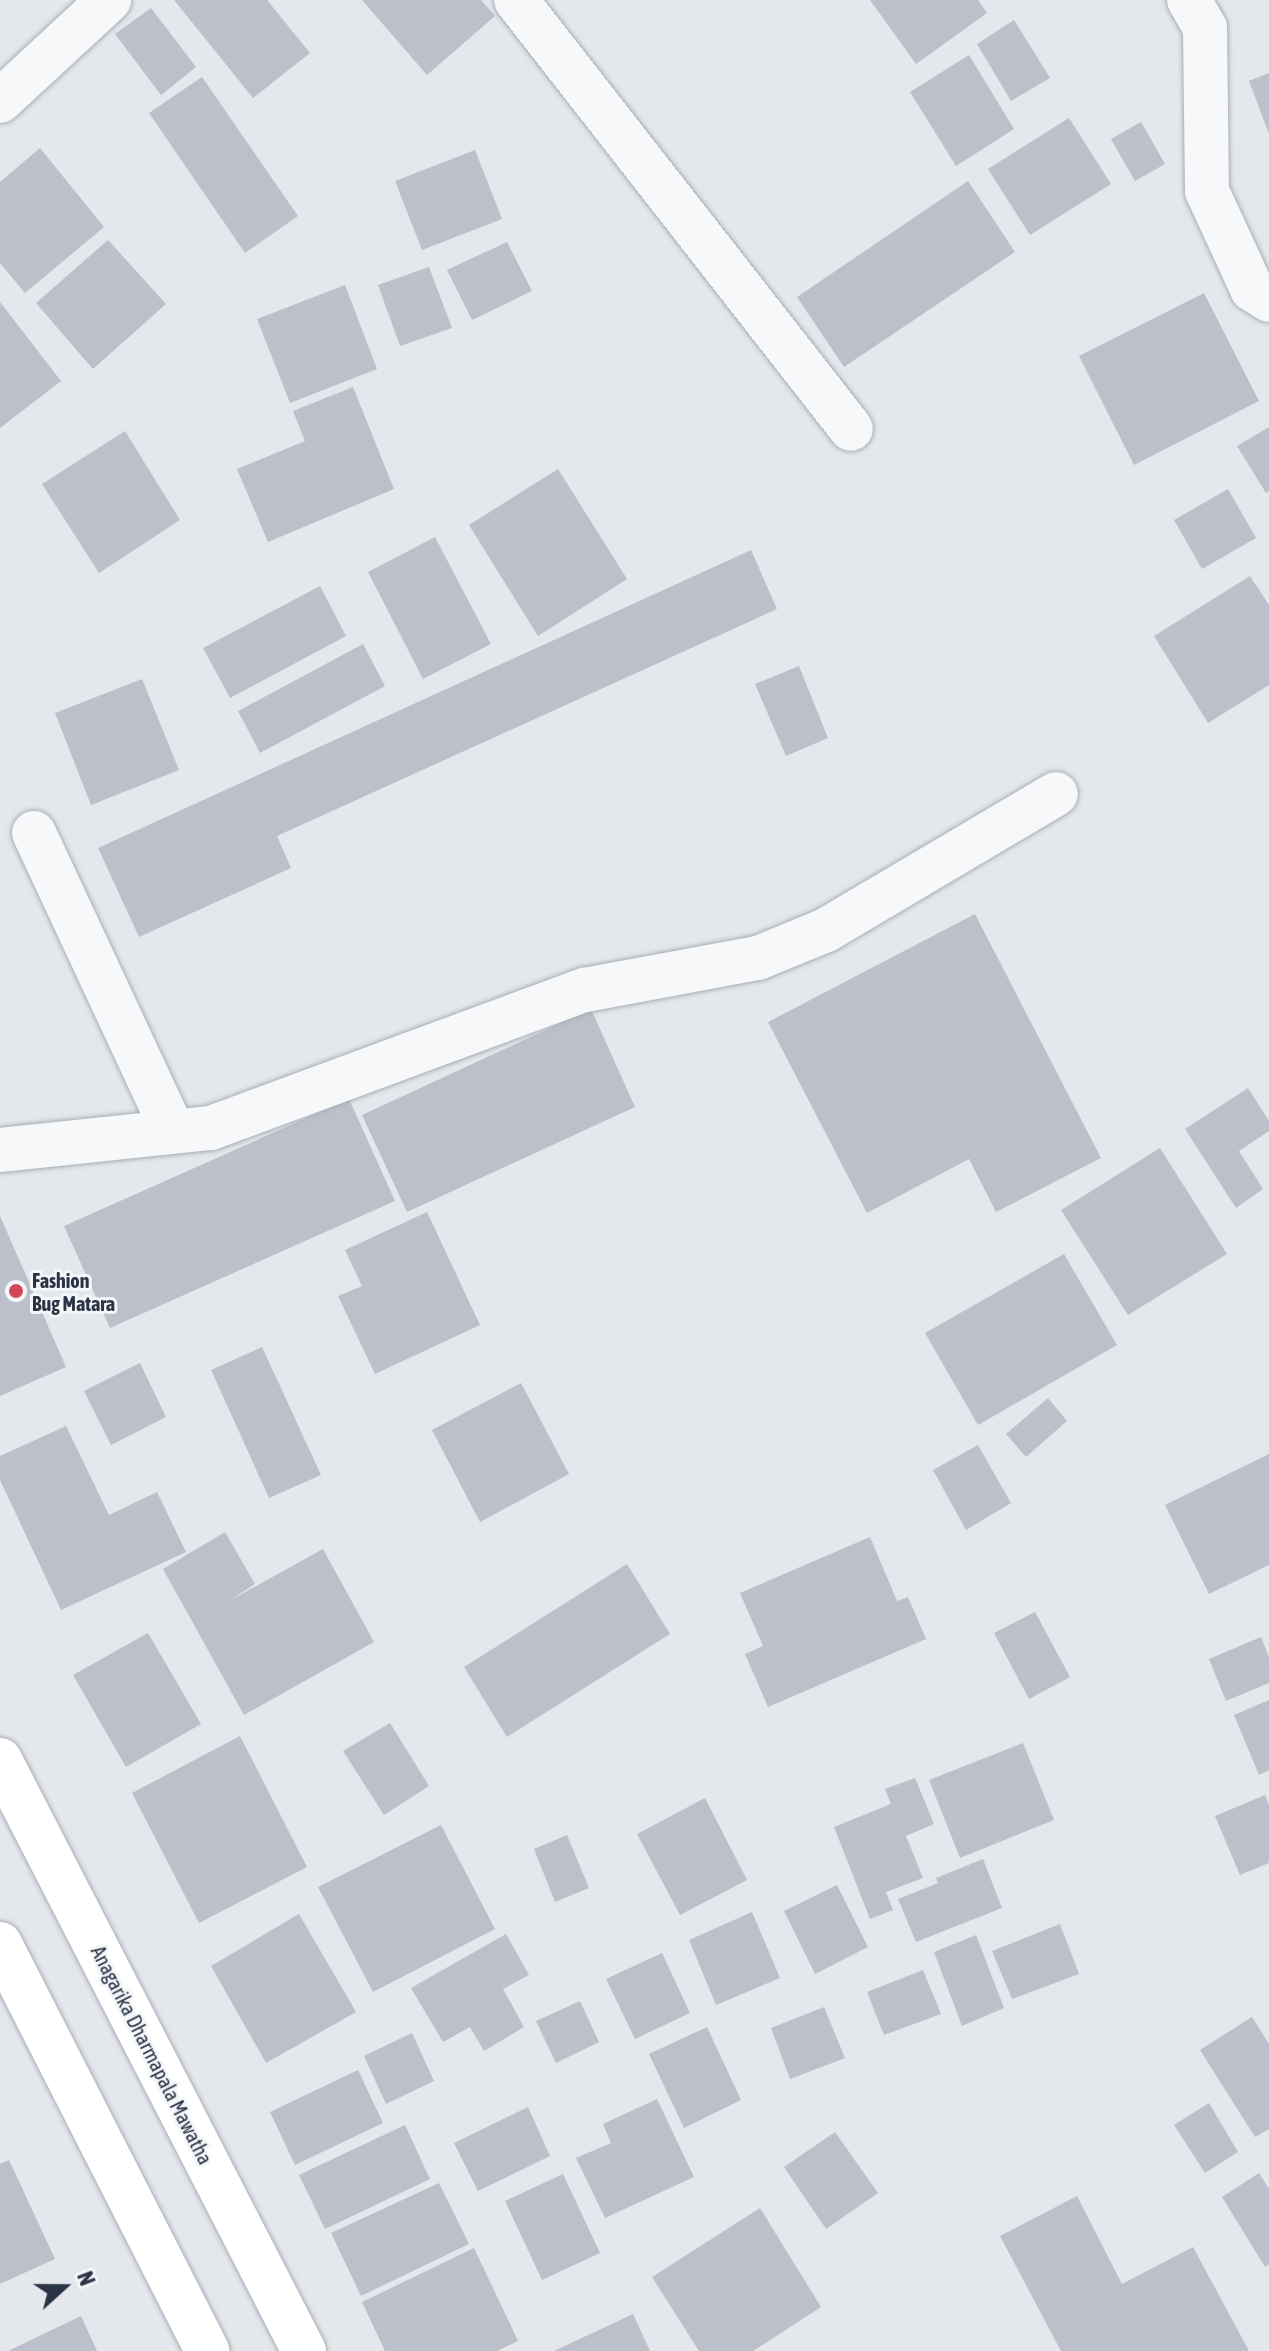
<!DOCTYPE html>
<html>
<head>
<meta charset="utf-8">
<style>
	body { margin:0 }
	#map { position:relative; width:1269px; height:2351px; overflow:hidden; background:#e4e7ec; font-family:"Asap Condensed",sans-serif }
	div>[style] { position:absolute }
	.building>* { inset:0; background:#bbc0ca }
	.roads { filter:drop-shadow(0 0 2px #a9aeb7) drop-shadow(0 0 2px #a9aeb7) }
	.minor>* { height:44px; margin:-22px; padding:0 22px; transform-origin:22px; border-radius:22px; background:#f7f8fa }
	.highway>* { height:44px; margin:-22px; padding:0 22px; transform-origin:22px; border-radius:22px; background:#fff }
	.dots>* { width:22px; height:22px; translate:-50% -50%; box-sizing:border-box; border:4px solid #f4f6f9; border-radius:50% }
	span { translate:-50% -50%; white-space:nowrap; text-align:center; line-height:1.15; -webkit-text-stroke:6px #f4f6f9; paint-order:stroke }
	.poi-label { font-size:20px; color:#2b3445; font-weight:700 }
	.left { translate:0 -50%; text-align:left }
	.street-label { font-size:20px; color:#2b3445 }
	.north { position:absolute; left:24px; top:2247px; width:80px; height:80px; -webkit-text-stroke:6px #f4f6f9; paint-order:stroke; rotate:69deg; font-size:22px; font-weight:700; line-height:32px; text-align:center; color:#2b3445 }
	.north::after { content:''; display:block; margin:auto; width:28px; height:36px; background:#2b3445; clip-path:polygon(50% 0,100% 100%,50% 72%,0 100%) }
</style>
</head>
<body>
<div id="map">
	<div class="building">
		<i style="clip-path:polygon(174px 0,267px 0,310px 53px,253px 98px)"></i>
		<i style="clip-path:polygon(362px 0,481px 0,495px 16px,427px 75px)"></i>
		<i style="clip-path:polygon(870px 0,978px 0,987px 13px,916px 64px)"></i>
		<i style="clip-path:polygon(151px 8px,196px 67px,161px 95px,115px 34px)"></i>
		<i style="clip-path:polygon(1014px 20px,1050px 78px,1011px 101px,977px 44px)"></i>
		<i style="clip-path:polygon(969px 55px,1014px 129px,956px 166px,910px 92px)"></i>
		<i style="clip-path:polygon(1269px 73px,1269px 134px,1249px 81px)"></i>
		<i style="clip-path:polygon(202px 77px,298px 216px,245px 253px,149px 113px)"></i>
		<i style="clip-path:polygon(1069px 118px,1111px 184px,1030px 235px,988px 169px)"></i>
		<i style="clip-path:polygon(1141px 122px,1165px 164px,1135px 181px,1111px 139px)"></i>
		<i style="clip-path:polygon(40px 148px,104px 227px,25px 293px,0 263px,0 182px)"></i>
		<i style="clip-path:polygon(475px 150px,502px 219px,422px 250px,395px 181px)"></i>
		<i style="clip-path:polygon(968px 181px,1015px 252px,844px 367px,797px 297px)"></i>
		<i style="clip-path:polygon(108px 240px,166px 304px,93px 369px,36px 303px)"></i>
		<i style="clip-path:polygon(507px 242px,532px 291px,472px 320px,447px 270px)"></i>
		<i style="clip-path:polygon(429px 267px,452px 328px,400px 346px,378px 285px)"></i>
		<i style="clip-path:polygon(345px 285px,377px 369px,290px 403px,257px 319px)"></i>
		<i style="clip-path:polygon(1204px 293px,1259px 401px,1134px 465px,1079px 356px)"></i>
		<i style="clip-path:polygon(0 302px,61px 381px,0 428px)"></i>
		<i style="clip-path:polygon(353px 387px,394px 489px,268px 542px,237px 469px,305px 441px,293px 411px)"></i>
		<i style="clip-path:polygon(1269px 427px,1269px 491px,1266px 493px,1237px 446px)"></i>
		<i style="clip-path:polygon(125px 431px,180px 520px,99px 573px,42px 484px)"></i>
		<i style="clip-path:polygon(558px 469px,627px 579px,538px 636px,469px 525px)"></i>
		<i style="clip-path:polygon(1228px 489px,1256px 538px,1202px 569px,1174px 520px)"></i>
		<i style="clip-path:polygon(435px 537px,491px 644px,423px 679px,368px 572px)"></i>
		<i style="clip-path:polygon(751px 550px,777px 609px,277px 836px,291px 868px,139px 937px,98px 848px)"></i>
		<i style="clip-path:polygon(1250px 576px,1269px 605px,1269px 685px,1208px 723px,1154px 636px)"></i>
		<i style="clip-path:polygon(320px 586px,346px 636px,230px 698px,203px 648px)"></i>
		<i style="clip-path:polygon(363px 644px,385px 686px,260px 753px,238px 711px)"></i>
		<i style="clip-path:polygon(799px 666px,828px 738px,786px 756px,755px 684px)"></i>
		<i style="clip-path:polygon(142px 679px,179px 770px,91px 805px,55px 713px)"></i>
		<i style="clip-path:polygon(975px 914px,1101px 1158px,996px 1212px,969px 1159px,867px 1213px,768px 1022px)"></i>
		<i style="clip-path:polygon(591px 1009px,635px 1107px,407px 1212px,362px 1115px)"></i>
		<i style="clip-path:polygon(1248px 1088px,1269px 1121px,1269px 1131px,1239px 1151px,1263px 1189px,1236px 1208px,1185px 1129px)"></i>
		<i style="clip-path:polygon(349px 1099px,395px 1201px,110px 1328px,64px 1226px)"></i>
		<i style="clip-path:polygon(1160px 1148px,1227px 1254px,1128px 1315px,1061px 1210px)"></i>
		<i style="clip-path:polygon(427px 1212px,480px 1325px,375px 1374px,338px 1296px,362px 1286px,345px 1250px)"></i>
		<i style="clip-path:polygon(0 1216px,66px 1367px,0 1396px)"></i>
		<i style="clip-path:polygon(1064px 1254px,1117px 1345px,978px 1425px,925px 1333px)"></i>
		<i style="clip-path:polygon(262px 1347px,321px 1475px,269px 1498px,211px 1370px)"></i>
		<i style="clip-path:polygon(140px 1363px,166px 1417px,111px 1445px,84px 1391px)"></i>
		<i style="clip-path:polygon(521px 1383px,569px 1474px,480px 1522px,432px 1430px)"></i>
		<i style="clip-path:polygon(1048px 1398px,1067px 1421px,1026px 1457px,1006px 1434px)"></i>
		<i style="clip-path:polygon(66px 1426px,109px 1515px,157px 1492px,186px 1552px,61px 1610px,0 1480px,0 1456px)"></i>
		<i style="clip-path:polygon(978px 1445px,1011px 1503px,966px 1530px,933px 1470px)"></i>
		<i style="clip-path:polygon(1269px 1454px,1269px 1565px,1209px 1594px,1165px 1505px)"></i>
		<i style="clip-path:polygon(225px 1532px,255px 1584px,229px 1601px,323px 1549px,374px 1642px,244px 1715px,163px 1569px)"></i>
		<i style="clip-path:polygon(870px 1537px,897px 1601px,908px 1597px,926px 1639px,768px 1707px,745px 1654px,763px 1646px,740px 1593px)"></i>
		<i style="clip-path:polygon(627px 1564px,670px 1634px,507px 1737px,464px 1667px)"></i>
		<i style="clip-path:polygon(1035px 1612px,1070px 1677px,1029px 1699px,994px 1633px)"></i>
		<i style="clip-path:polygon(148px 1633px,201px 1724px,126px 1767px,73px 1675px)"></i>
		<i style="clip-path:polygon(1261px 1637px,1269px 1657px,1269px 1683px,1226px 1701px,1209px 1659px)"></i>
		<i style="clip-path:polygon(1269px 1700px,1269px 1770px,1259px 1775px,1234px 1715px)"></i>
		<i style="clip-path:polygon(390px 1723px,429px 1786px,384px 1815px,343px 1751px)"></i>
		<i style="clip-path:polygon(240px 1736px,307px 1867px,199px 1923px,132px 1793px)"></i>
		<i style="clip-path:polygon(1023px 1743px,1054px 1820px,960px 1858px,929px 1780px)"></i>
		<i style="clip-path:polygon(915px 1778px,934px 1824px,906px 1836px,923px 1878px,886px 1892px,893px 1910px,870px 1919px,834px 1827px,891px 1804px,885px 1789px)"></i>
		<i style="clip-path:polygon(1265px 1795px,1269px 1805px,1269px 1863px,1240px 1875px,1215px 1816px)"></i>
		<i style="clip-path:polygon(705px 1798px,747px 1880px,680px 1915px,637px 1834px)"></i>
		<i style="clip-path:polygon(441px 1825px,495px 1929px,373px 1992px,318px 1887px)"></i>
		<i style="clip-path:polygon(567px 1835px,589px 1888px,555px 1902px,534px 1849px)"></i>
		<i style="clip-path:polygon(983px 1859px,1002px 1908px,916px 1942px,898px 1899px,938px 1883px,936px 1878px)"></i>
		<i style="clip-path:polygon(837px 1885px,868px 1947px,815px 1974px,784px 1911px)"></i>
		<i style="clip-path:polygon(752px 1912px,780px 1978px,716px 2005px,689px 1940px)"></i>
		<i style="clip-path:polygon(299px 1914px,356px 2012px,266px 2063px,211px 1966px)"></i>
		<i style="clip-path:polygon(1060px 1924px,1079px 1974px,1012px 1999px,992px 1951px)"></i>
		<i style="clip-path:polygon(506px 1934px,529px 1975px,503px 1989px,524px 2027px,484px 2051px,470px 2027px,443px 2042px,411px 1988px)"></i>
		<i style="clip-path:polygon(976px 1935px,1004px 2008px,962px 2026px,934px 1952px)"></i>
		<i style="clip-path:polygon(662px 1953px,690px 2013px,635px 2039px,606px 1979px)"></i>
		<i style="clip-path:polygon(923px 1970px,941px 2014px,884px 2035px,867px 1992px)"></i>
		<i style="clip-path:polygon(580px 2001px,599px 2042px,556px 2063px,536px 2021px)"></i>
		<i style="clip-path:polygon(824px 2007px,845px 2058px,790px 2079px,771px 2028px)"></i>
		<i style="clip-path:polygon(1252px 2017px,1269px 2044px,1269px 2129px,1255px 2137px,1200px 2050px)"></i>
		<i style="clip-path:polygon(707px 2027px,741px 2100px,684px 2128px,649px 2054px)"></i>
		<i style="clip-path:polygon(412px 2033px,434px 2081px,386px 2104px,364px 2056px)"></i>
		<i style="clip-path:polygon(358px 2070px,383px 2123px,295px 2165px,270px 2112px)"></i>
		<i style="clip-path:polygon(657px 2099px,694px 2177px,605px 2218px,576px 2158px,611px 2143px,603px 2124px)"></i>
		<i style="clip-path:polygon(1209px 2103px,1238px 2152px,1205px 2173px,1174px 2125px)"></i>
		<i style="clip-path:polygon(528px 2107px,550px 2156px,478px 2191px,454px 2143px)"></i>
		<i style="clip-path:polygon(405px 2125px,430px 2179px,325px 2229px,299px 2175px)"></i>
		<i style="clip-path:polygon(835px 2132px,878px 2193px,826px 2229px,784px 2167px)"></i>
		<i style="clip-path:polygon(9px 2160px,55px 2259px,0 2284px,0 2164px)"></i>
		<i style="clip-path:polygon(1259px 2173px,1269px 2189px,1269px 2264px,1265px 2267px,1222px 2197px)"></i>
		<i style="clip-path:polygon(563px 2174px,600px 2253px,542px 2280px,505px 2201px)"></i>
		<i style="clip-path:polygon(439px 2183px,469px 2244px,361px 2296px,331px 2233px)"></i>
		<i style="clip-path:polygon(1077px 2196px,1122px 2284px,1193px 2247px,1249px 2351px,1061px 2351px,1000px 2236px)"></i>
		<i style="clip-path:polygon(760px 2208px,821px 2307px,753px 2351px,699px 2351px,652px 2277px)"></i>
		<i style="clip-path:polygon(474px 2248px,518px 2341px,497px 2351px,385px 2351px,362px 2302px)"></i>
		<i style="clip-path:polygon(633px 2314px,650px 2351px,554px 2351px)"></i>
		<i style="clip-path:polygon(81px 2316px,97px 2351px,8px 2351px)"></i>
	</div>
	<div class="roads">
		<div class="minor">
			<i style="left:516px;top:0;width:544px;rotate:52.01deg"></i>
			<i style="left:1189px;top:0;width:32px;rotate:60deg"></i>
			<i style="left:1205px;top:28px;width:163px;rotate:89.3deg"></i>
			<i style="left:1207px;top:191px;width:108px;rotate:65.3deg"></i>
			<i style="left:1252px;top:289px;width:20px;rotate:33deg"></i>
			<i style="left:0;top:101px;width:149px;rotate:-42.8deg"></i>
			<i style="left:34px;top:833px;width:329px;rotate:65deg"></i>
			<i style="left:0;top:1150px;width:212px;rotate:-6deg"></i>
			<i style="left:211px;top:1128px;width:399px;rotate:-20.3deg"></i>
			<i style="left:585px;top:990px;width:176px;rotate:-10.5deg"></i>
			<i style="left:758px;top:958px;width:74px;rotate:-22.4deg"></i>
			<i style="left:826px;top:930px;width:267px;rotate:-30.6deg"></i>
		</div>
		<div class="highway">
			<i style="left:0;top:1760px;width:665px;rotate:62.78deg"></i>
			<i style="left:0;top:1944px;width:457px;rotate:63deg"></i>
		</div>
	</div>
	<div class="dots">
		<i style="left:16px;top:1291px;background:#d1495b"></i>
	</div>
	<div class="poi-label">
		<span class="left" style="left:32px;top:1292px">Fashion<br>Bug Matara</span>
	</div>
	<div class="street-label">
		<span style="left:152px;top:2055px;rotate:63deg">Anagarika Dharmapala Mawatha</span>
	</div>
	<div class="north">N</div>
</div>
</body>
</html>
